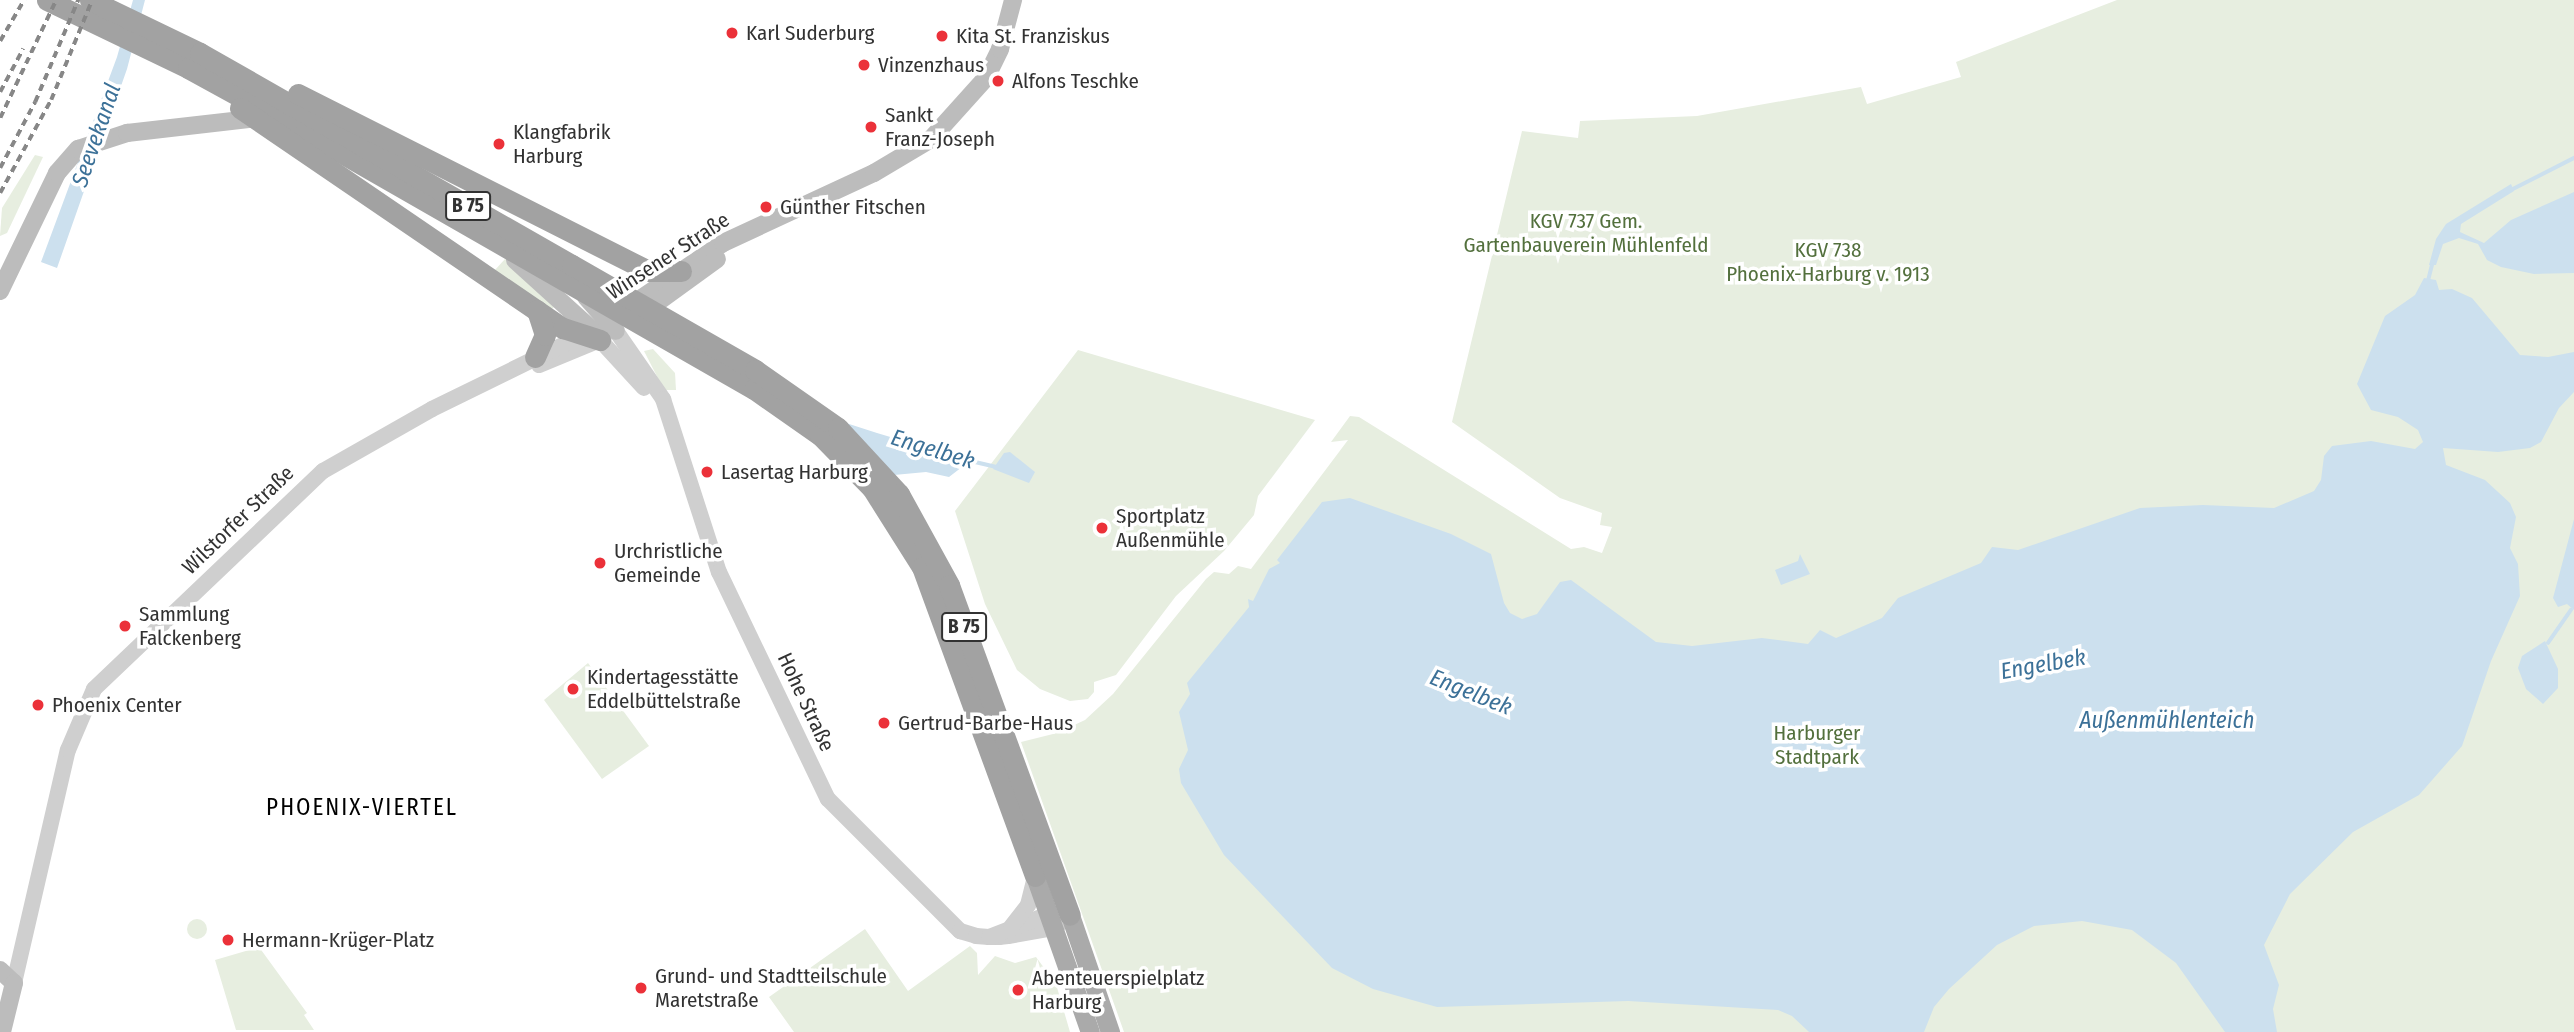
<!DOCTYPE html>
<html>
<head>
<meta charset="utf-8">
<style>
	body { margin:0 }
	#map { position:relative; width:2574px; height:1032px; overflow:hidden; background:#fff; font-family:"Fira Sans Condensed",sans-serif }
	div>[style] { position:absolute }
	.green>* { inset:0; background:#e7eee0 }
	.round { border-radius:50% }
	.water>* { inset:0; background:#cce0ee }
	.stream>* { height:3.5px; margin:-1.75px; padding:0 1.75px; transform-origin:1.75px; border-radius:1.75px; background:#cce0ee }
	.tertiary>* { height:16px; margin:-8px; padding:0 8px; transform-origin:8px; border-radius:8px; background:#cfcfcf }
	.secondary>* { height:18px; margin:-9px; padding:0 9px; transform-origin:9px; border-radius:9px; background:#bcbcbc }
	.primary>* { height:19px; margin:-9.5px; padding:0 9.5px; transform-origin:9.5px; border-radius:9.5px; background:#aaa }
	.trunk>* { height:21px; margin:-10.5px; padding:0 10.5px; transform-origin:10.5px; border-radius:10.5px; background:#a2a2a2 }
	.rail>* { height:3.5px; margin-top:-1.75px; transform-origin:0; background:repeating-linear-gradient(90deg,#878787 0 7px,transparent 0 12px) }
	.dots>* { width:19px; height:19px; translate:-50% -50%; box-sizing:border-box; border:4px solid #fff; border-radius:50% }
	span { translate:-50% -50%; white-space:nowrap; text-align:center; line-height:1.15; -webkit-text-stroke:7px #fff; paint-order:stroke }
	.shield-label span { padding:2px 5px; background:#fff; border:2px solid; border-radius:5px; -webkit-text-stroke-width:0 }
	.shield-label { font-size:19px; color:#323232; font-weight:700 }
	.poi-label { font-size:21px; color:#323232 }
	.left { translate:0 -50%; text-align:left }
	.park-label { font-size:21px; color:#53703d }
	.street-label { font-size:21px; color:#323232 }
	.water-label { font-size:23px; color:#3c7198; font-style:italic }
	.neighbourhood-label { font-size:23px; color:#000; letter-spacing:2px }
</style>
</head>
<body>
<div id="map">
	<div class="green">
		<i style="clip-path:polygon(2117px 0,2574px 0,2574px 1032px,1124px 1032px,1021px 742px,1057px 733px,1085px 720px,1113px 694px,1206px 579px,1214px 572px,1229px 574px,1238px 566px,1251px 569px,1348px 440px,1331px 442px,1350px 416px,1359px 417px,1571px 549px,1584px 547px,1602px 553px,1612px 527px,1600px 525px,1602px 513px,1560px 498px,1452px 422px,1522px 131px,1578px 138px,1580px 121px,1697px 116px,1861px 87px,1867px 104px,1961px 77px,1956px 62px)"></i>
		<i style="clip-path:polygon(35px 155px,43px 157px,7px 233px,0 236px,2px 208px)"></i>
		<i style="clip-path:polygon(505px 259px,557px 304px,550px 311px,494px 271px)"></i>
		<i style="clip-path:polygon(653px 349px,675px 373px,676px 390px,664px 390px,644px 351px)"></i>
		<i style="clip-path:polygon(1078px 350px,1315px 420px,1258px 496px,1254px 515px,1224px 551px,1176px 596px,1116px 675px,1094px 682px,1094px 692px,1088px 699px,1070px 701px,1040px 689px,1017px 670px,985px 604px,955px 511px)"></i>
		<i style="clip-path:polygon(588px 663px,649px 746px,602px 779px,544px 700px)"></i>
		<i class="round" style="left:187px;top:919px;width:20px;height:20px"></i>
		<i style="clip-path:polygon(865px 929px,908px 991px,970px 946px,977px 953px,978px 975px,995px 956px,1015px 963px,1036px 957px,1056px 984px,1070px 1032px,794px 1032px,769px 997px)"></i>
		<i style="clip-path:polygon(259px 947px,307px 1013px,304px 1015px,314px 1030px,236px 1030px,215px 960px)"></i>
	</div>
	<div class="water">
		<i style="clip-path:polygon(133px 0,145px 0,127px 69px,57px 268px,41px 262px,117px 57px)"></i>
		<i style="clip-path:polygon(2511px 184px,2514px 191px,2461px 224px,2460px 232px,2484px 243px,2511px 220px,2574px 192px,2574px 273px,2534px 274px,2501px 267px,2487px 260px,2478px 244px,2459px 238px,2443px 244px,2436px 265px,2429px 265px,2436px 239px,2446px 224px)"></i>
		<i style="clip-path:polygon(2424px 278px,2436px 280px,2439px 290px,2452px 289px,2472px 298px,2520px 355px,2548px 357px,2574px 352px,2574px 392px,2559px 408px,2541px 442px,2530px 448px,2498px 452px,2443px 448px,2446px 465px,2485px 480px,2510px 503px,2516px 517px,2510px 548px,2518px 564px,2520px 596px,2491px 661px,2462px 746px,2419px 795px,2353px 832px,2290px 894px,2264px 945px,2279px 985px,2273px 1009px,2277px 1032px,2225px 1032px,2176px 963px,2132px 930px,2082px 921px,2034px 926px,1997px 945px,1949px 989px,1934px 1007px,1924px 1032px,1809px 1032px,1792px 1016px,1778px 1010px,1628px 1001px,1437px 1007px,1373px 989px,1332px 968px,1224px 855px,1181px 783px,1179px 769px,1188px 750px,1179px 712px,1190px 694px,1187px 683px,1249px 607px,1248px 599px,1253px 601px,1269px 569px,1280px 563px,1277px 560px,1322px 502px,1350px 498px,1451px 534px,1491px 554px,1504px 603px,1510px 613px,1522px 619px,1537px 614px,1560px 582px,1571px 580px,1656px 642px,1692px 646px,1762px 638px,1808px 644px,1820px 630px,1836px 638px,1882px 618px,1898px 598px,1981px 563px,1992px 547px,2018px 550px,2140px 508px,2203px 505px,2274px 508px,2314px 491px,2321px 480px,2324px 456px,2332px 446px,2371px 441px,2415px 449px,2423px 442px,2418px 430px,2398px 417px,2371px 410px,2357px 384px,2385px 316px,2415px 295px)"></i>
		<i style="clip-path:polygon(846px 423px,877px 433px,974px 462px,972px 468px,962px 467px,949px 477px,926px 472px,894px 475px)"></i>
		<i style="clip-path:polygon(1010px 452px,1035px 472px,1029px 483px,993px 469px,1004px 453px)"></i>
		<i style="clip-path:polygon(2574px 519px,2574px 610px,2567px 604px,2558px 607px,2553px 598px)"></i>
		<i style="clip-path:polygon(1800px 554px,1810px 574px,1781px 585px,1775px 570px,1798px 561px)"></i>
		<i style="clip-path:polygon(2545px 641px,2558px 669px,2558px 688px,2543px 704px,2526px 689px,2518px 668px,2522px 656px)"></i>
	</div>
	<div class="stream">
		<i style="left:2511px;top:190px;width:71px;rotate:-26.9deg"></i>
		<i style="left:2428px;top:281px;width:21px;rotate:-76deg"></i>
		<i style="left:971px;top:461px;width:27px;rotate:13deg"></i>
		<i style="left:2548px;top:643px;width:40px;rotate:-55.1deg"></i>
	</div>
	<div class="tertiary">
		<i style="left:616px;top:331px;width:83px;rotate:55.3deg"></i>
		<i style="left:663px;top:399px;width:182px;rotate:72.1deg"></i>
		<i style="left:719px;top:572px;width:252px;rotate:64.4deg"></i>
		<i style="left:828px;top:799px;width:187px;rotate:45deg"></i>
		<i style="left:960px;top:931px;width:17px;rotate:17deg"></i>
		<i style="left:976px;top:936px;width:13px;rotate:4deg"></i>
		<i style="left:989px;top:937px;width:10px"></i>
		<i style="left:999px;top:937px;width:9px;rotate:-6deg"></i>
		<i style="left:1008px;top:936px;width:47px;rotate:-9.9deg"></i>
		<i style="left:1054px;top:928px;width:21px;rotate:-39deg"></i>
		<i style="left:1070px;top:915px;width:21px;rotate:-177deg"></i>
		<i style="left:1049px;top:914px;width:64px;rotate:159deg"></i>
		<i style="left:539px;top:365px;width:66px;rotate:-22.3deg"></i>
		<i style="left:600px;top:340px;width:65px;rotate:47.5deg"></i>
		<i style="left:1011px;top:927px;width:28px;rotate:-52deg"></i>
		<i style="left:1028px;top:905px;width:30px;rotate:-76deg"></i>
		<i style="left:14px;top:983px;width:239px;rotate:-77deg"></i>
		<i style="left:68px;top:750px;width:66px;rotate:-66.9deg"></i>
		<i style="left:94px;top:689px;width:316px;rotate:-43.6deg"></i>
		<i style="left:323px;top:471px;width:125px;rotate:-29.6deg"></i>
		<i style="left:432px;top:409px;width:173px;rotate:-26.1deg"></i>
	</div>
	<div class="secondary">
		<i style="left:515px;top:260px;width:118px;rotate:42.2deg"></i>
		<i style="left:0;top:291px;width:131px;rotate:-64.2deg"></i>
		<i style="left:57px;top:173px;width:32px;rotate:-49deg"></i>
		<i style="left:78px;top:149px;width:52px;rotate:-18.1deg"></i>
		<i style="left:127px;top:133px;width:133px;rotate:-6.5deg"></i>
		<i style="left:586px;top:297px;width:45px;rotate:48.6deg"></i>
		<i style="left:627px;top:308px;width:116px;rotate:-34.1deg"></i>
		<i style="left:723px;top:243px;width:166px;rotate:-24.9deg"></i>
		<i style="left:874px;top:173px;width:66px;rotate:-30.8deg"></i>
		<i style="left:931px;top:139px;width:82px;rotate:-48deg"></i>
		<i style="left:986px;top:78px;width:32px;rotate:-64deg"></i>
		<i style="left:1000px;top:49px;width:51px;rotate:-75.1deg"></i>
		<i style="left:640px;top:315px;width:95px;rotate:-36deg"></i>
		<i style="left:0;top:970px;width:19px;rotate:43deg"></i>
		<i style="left:14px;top:983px;width:50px;rotate:103.8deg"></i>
	</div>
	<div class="primary">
		<i style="left:1035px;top:876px;width:165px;rotate:70.6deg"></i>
		<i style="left:1070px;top:915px;width:124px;rotate:71.1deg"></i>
	</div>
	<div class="trunk">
		<i style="left:47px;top:0;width:157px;rotate:25.7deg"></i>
		<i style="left:188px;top:68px;width:133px;rotate:28.7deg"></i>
		<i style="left:305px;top:132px;width:517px;rotate:29.79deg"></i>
		<i style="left:754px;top:389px;width:80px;rotate:34.9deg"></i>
		<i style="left:820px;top:435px;width:74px;rotate:45.5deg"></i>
		<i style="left:872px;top:488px;width:93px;rotate:57.7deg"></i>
		<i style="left:922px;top:567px;width:329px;rotate:69.9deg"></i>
		<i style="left:90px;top:0;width:122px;rotate:25.7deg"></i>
		<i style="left:200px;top:53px;width:428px;rotate:29.7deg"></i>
		<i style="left:572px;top:265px;width:211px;rotate:29.8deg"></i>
		<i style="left:755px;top:370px;width:101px;rotate:34.9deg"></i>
		<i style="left:838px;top:428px;width:90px;rotate:47.3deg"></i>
		<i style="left:899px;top:494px;width:104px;rotate:61.2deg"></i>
		<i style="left:949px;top:585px;width:351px;rotate:69.9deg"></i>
		<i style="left:298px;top:94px;width:392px;rotate:26.8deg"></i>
		<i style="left:648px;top:271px;width:33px"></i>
		<i style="left:240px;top:108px;width:391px;rotate:34.3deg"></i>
		<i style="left:563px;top:328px;width:39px;rotate:18deg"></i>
		<i style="left:535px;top:357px;width:24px;rotate:-66deg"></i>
		<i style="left:545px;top:335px;width:26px;rotate:-108deg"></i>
	</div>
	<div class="rail">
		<i style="left:0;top:41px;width:48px;rotate:-59.7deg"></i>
		<i style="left:0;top:92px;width:49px;rotate:-61.9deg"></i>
		<i style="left:0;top:118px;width:131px;rotate:-64.6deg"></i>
		<i style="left:0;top:168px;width:75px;rotate:-62.1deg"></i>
		<i style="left:35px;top:102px;width:111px;rotate:-67.1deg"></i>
		<i style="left:0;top:193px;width:106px;rotate:-61.3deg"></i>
		<i style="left:51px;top:100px;width:108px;rotate:-67.7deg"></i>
	</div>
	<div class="dots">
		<i style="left:732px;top:33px;background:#eb3139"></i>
		<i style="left:942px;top:36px;background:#eb3139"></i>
		<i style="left:864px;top:65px;background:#eb3139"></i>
		<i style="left:998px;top:81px;background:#eb3139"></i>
		<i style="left:871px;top:127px;background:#eb3139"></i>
		<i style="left:499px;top:144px;background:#eb3139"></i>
		<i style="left:766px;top:207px;background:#eb3139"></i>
		<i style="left:707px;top:472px;background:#eb3139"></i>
		<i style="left:1102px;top:528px;background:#eb3139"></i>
		<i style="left:600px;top:563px;background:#eb3139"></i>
		<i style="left:125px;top:626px;background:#eb3139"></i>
		<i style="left:573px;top:689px;background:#eb3139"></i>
		<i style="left:38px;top:705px;background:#eb3139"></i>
		<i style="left:884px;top:723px;background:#eb3139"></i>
		<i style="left:228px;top:940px;background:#eb3139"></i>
		<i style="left:641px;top:988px;background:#eb3139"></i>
		<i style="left:1018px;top:990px;background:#eb3139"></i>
	</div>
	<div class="shield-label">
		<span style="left:468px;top:206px">B 75</span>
		<span style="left:964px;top:627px">B 75</span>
	</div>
	<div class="poi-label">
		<span class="left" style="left:746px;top:33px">Karl Suderburg</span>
		<span class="left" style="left:956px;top:36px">Kita St. Franziskus</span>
		<span class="left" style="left:878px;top:65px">Vinzenzhaus</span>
		<span class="left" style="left:1012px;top:81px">Alfons Teschke</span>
		<span class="left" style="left:885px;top:127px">Sankt<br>Franz-Joseph</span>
		<span class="left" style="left:513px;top:144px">Klangfabrik<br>Harburg</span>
		<span class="left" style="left:780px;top:207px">Günther Fitschen</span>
		<span class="left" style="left:721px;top:472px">Lasertag Harburg</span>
		<span class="left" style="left:1116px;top:528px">Sportplatz<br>Außenmühle</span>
		<span class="left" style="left:614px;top:563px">Urchristliche<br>Gemeinde</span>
		<span class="left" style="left:139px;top:626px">Sammlung<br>Falckenberg</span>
		<span class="left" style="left:587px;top:689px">Kindertagesstätte<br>Eddelbüttelstraße</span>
		<span class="left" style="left:52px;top:705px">Phoenix Center</span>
		<span class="left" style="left:898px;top:723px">Gertrud-Barbe-Haus</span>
		<span class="left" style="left:242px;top:940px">Hermann-Krüger-Platz</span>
		<span class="left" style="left:655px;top:988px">Grund‐ und Stadtteilschule<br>Maretstraße</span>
		<span class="left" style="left:1032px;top:990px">Abenteuerspielplatz<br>Harburg</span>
	</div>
	<div class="park-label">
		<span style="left:1586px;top:233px">KGV 737 Gem.<br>Gartenbauverein Mühlenfeld</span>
		<span style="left:1828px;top:262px">KGV 738<br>Phoenix-Harburg v. 1913</span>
		<span style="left:1817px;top:745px">Harburger<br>Stadtpark</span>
	</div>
	<div class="street-label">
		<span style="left:668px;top:256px;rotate:-33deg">Winsener Straße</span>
		<span style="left:238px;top:520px;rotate:-44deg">Wilstorfer Straße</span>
		<span style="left:806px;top:702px;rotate:65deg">Hohe Straße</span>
	</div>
	<div class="water-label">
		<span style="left:96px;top:135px;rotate:-71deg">Seevekanal</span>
		<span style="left:933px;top:449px;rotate:17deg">Engelbek</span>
		<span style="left:2043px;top:664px;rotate:-10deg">Engelbek</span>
		<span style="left:1471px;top:692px;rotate:22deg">Engelbek</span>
		<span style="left:2167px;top:720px">Außenmühlenteich</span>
	</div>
	<div class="neighbourhood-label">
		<span style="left:362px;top:807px">PHOENIX-VIERTEL</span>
	</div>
</div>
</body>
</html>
